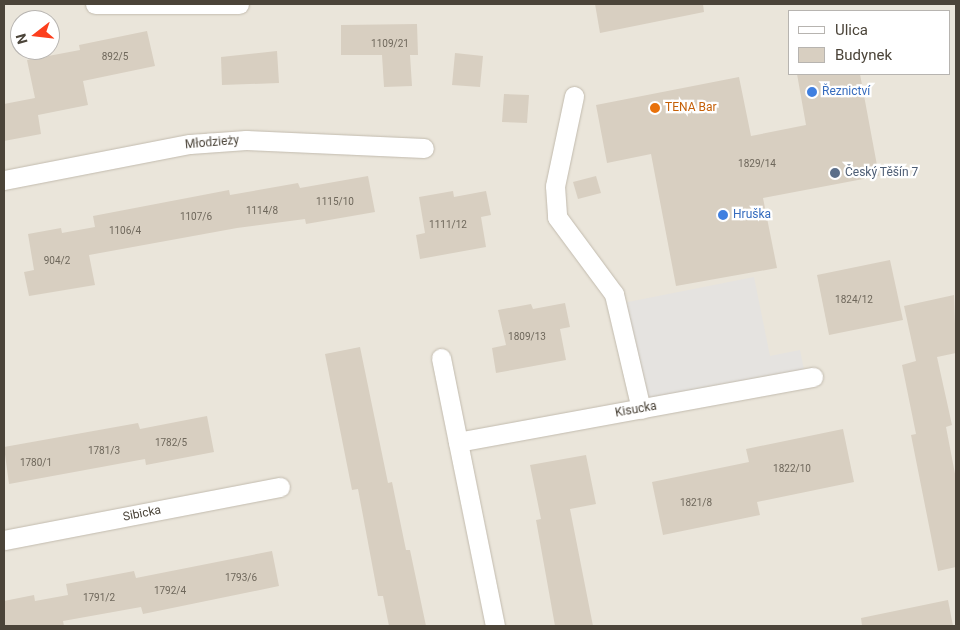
<!DOCTYPE html>
<html>
<head>
<meta charset="utf-8">
<style>
	body { margin:0 }
	#map { position:relative; width:960px; height:630px; overflow:hidden; background:#f6f3ec; font-family:Roboto,sans-serif }
	div>[style] { position:absolute }
	.residential>* { inset:0; background:#eae5da }
	.parking>* { inset:0; background:#e5e3e0 }
	.building>* { inset:0; background:#d8cfc1 }
	.roads { filter:drop-shadow(0 0 1px #c2bbae) drop-shadow(0 0 1px #c2bbae) }
	.street>* { height:19px; margin:-9.5px; padding:0 9.5px; transform-origin:9.5px; border-radius:9.5px; background:#fff }
	.dots>* { width:14px; height:14px; translate:-50% -50%; box-sizing:border-box; border:2px solid #fff; border-radius:50% }
	span { translate:-50% -50%; white-space:nowrap; text-align:center; line-height:1.15; -webkit-text-stroke:4.5px #fff; paint-order:stroke }
	.number-label { font-size:10px; color:#6e675b }
	.number-label span { -webkit-text-stroke-width:0 }
	.shop-label { font-size:12px; color:#366cbe }
	.left { translate:0 -50%; text-align:left }
	.food-label { font-size:12px; color:#c56008 }
	.street-label { font-size:12px; color:#4b4439 }
	.service-label { font-size:12px; color:#4e5e75 }
	.frame { position:absolute; inset:0; border:5px solid #4b4439; pointer-events:none }
	.legend { position:absolute; left:788px; top:10px; width:162px; height:65px; box-sizing:border-box; background:#fff; border:1px solid #b7b4b0; margin:0; padding:6px 9px; list-style:none; font-size:15px; color:#4b4439 }
	.legend li { display:flex; align-items:center; gap:10px; height:25px }
	.legend b { width:25px; border:1px solid #b7b4b0 }
	.north { position:absolute; left:10px; top:10px; width:50px; height:50px; box-sizing:border-box; background:#fff; border:1px solid #b7b4b0; border-radius:50%; rotate:254deg; font-size:14px; font-weight:700; line-height:20px; text-align:center; color:#4b4439 }
	.north::after { content:''; display:block; margin:auto; width:18px; height:22px; background:#fc3f1d; clip-path:polygon(50% 0,100% 100%,50% 72%,0 100%) }
</style>
</head>
<body>
<div id="map">
	<div class="residential">
		<i style="clip-path:polygon(evenodd,4px 4px,956px 4px,956px 626px,4px 626px,4px 4px,789px 11px,949px 11px,949px 74px,789px 74px,789px 11px,4px 4px,20px 20px,50px 20px,50px 50px,20px 50px,20px 20px)"></i>
	</div>
	<div class="parking">
		<i style="clip-path:polygon(754px 277px,770px 356px,800px 350px,805px 375px,646px 403px,623px 303px)"></i>
	</div>
	<div class="building">
		<i style="clip-path:polygon(595px 4px,703px 4px,704px 12px,600px 33px)"></i>
		<i style="clip-path:polygon(417px 24px,418px 55px,410px 55px,412px 86px,384px 87px,382px 55px,341px 55px,341px 25px)"></i>
		<i style="clip-path:polygon(147px 31px,155px 66px,83px 81px,88px 105px,38px 115px,41px 134px,4px 141px,4px 104px,35px 98px,27px 60px,80px 50px,79px 45px)"></i>
		<i style="clip-path:polygon(277px 51px,279px 83px,222px 85px,221px 57px)"></i>
		<i style="clip-path:polygon(455px 53px,483px 56px,480px 87px,452px 85px)"></i>
		<i style="clip-path:polygon(797px 74px,860px 74px,879px 176px,763px 198px,777px 268px,676px 286px,651px 154px,607px 163px,596px 105px,739px 77px,751px 136px,806px 125px)"></i>
		<i style="clip-path:polygon(504px 94px,529px 95px,527px 123px,502px 122px)"></i>
		<i style="clip-path:polygon(368px 176px,375px 212px,306px 224px,305px 219px,237px 228px,89px 255px,95px 285px,29px 296px,24px 272px,34px 270px,28px 234px,61px 228px,62px 233px,95px 227px,93px 216px,229px 190px,230px 195px,298px 183px,300px 188px)"></i>
		<i style="clip-path:polygon(596px 176px,601px 193px,578px 199px,573px 182px)"></i>
		<i style="clip-path:polygon(453px 191px,454px 197px,486px 191px,491px 215px,481px 217px,486px 247px,420px 259px,416px 235px,425px 233px,419px 197px)"></i>
		<i style="clip-path:polygon(890px 260px,903px 320px,829px 335px,817px 275px)"></i>
		<i style="clip-path:polygon(954px 295px,956px 353px,937px 357px,952px 425px,946px 427px,956px 479px,956px 567px,938px 571px,911px 435px,916px 434px,902px 365px,916px 361px,904px 306px)"></i>
		<i style="clip-path:polygon(565px 303px,570px 327px,560px 329px,566px 360px,496px 373px,492px 348px,506px 345px,498px 310px,531px 304px,533px 309px)"></i>
		<i style="clip-path:polygon(360px 347px,388px 483px,392px 482px,406px 550px,410px 550px,426px 626px,389px 626px,383px 596px,378px 596px,358px 489px,352px 490px,325px 354px)"></i>
		<i style="clip-path:polygon(207px 416px,214px 452px,146px 465px,145px 459px,9px 484px,4px 447px,138px 423px,140px 429px)"></i>
		<i style="clip-path:polygon(843px 429px,854px 482px,757px 502px,760px 515px,663px 535px,652px 482px,749px 462px,746px 449px)"></i>
		<i style="clip-path:polygon(586px 455px,596px 504px,570px 509px,593px 626px,555px 626px,536px 520px,541px 519px,530px 465px)"></i>
		<i style="clip-path:polygon(272px 551px,279px 586px,143px 614px,141px 607px,63px 621px,64px 626px,4px 626px,4px 601px,34px 595px,35px 601px,68px 595px,66px 584px,134px 571px,136px 578px)"></i>
		<i style="clip-path:polygon(948px 600px,953px 626px,862px 626px,861px 618px)"></i>
	</div>
	<div class="roads">
		<div class="street">
			<i style="left:95px;top:4px;width:144px"></i>
			<i style="left:574px;top:96px;width:92px;rotate:101.9deg"></i>
			<i style="left:555px;top:186px;width:31px;rotate:86deg"></i>
			<i style="left:557px;top:217px;width:96px;rotate:53.5deg"></i>
			<i style="left:614px;top:294px;width:118px;rotate:76.8deg"></i>
			<i style="left:4px;top:180px;width:189px;rotate:-11deg"></i>
			<i style="left:190px;top:144px;width:56px;rotate:-4.1deg"></i>
			<i style="left:246px;top:140px;width:178px;rotate:2.6deg"></i>
			<i style="left:441px;top:358px;width:273px;rotate:78.6deg"></i>
			<i style="left:458px;top:442px;width:361px;rotate:-10.4deg"></i>
			<i style="left:4px;top:540px;width:281px;rotate:-10.9deg"></i>
		</div>
	</div>
	<div class="dots">
		<i style="left:812px;top:92px;background:#3f7fe0"></i>
		<i style="left:655px;top:108px;background:#e8710a"></i>
		<i style="left:835px;top:173px;background:#5c6f8a"></i>
		<i style="left:723px;top:215px;background:#3f7fe0"></i>
	</div>
	<div class="number-label">
		<span style="left:390px;top:44px">1109/21</span>
		<span style="left:115px;top:57px">892/5</span>
		<span style="left:757px;top:164px">1829/14</span>
		<span style="left:335px;top:202px">1115/10</span>
		<span style="left:262px;top:211px">1114/8</span>
		<span style="left:196px;top:217px">1107/6</span>
		<span style="left:448px;top:225px">1111/12</span>
		<span style="left:125px;top:231px">1106/4</span>
		<span style="left:57px;top:261px">904/2</span>
		<span style="left:854px;top:300px">1824/12</span>
		<span style="left:527px;top:337px">1809/13</span>
		<span style="left:171px;top:443px">1782/5</span>
		<span style="left:104px;top:451px">1781/3</span>
		<span style="left:36px;top:463px">1780/1</span>
		<span style="left:792px;top:469px">1822/10</span>
		<span style="left:696px;top:503px">1821/8</span>
		<span style="left:241px;top:578px">1793/6</span>
		<span style="left:170px;top:591px">1792/4</span>
		<span style="left:99px;top:598px">1791/2</span>
	</div>
	<div class="shop-label">
		<span class="left" style="left:822px;top:92px">Řeznictví</span>
		<span class="left" style="left:733px;top:215px">Hruška</span>
	</div>
	<div class="food-label">
		<span class="left" style="left:665px;top:108px">TENA Bar</span>
	</div>
	<div class="street-label">
		<span style="left:212px;top:143px;rotate:-5deg">Młodzieży</span>
		<span style="left:636px;top:410px;rotate:-10deg">Kisucka</span>
		<span style="left:142px;top:514px;rotate:-11deg">Sibicka</span>
	</div>
	<div class="service-label">
		<span class="left" style="left:845px;top:173px">Český Těšín 7</span>
	</div>
	<div class="frame"></div>
	<ul class="legend">
	<li><b style="height:6px;background:#fff"></b>Ulica</li>
	<li><b style="height:14px;background:#d8cfc1"></b>Budynek</li>
	</ul>
	<div class="north">N</div>
</div>
</body>
</html>
